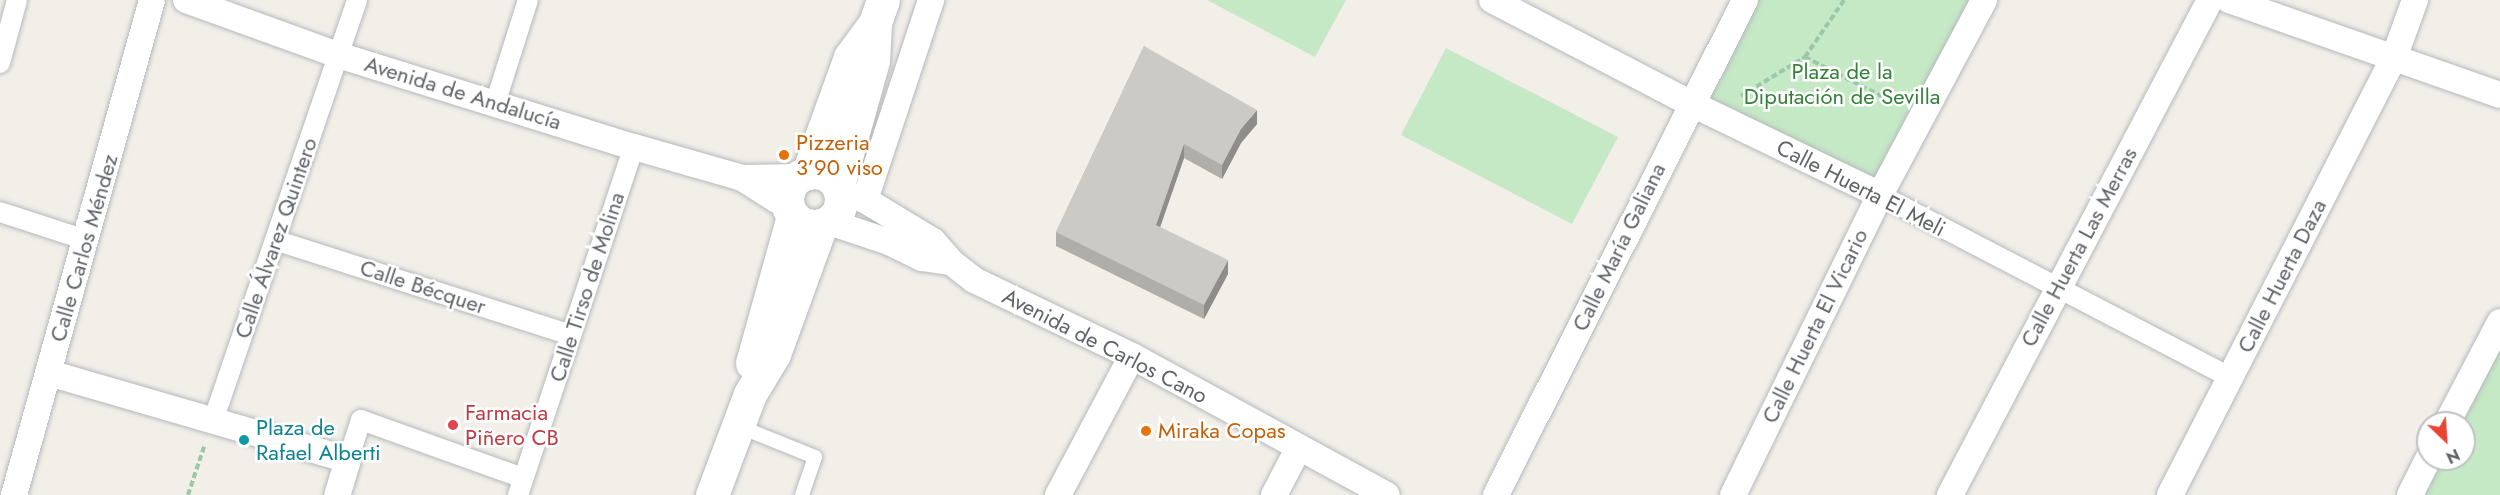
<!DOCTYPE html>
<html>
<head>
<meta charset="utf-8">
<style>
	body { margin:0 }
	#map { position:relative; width:2500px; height:495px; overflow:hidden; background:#f1efe8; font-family:Jost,sans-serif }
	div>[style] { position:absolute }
	.green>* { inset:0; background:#c5e8c5 }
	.path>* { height:4px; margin-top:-2px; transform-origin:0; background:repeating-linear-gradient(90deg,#9cc7a9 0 6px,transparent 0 9px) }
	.roads { filter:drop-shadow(0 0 2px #b5b8bc) drop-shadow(0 0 2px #b5b8bc) }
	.service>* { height:14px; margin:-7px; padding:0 7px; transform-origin:7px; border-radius:7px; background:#fff }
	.pedestrian>* { height:20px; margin:-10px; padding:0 10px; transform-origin:10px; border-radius:10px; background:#fff }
	.minor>* { height:26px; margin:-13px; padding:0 13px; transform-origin:13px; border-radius:13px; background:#fff }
	.tertiary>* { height:33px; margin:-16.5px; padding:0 16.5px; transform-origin:16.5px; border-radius:16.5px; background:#fff }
	.tertiary>.ring { margin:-16.5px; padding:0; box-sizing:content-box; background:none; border:33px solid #fff; border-radius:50% }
	.wall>* { inset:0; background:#afaea9 }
	.shaded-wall>* { inset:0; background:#8f8d8a }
	.building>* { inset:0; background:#cccac5 }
	.dots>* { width:16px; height:16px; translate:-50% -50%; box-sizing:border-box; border:3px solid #fff; border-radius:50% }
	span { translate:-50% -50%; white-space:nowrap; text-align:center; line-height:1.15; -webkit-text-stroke:5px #fff; paint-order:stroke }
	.park-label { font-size:22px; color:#348238 }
	.street-label { font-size:22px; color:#5f6368 }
	.food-label { font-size:22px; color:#c56008 }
	.left { translate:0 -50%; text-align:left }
	.health-label { font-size:22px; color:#be3a42 }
	.culture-label { font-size:22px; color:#0d838f }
	.north { position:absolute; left:2416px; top:411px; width:60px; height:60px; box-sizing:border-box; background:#fff; border:2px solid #bfc1c3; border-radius:50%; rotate:155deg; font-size:16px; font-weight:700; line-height:24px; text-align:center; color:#5f6368 }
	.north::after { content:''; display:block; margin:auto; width:21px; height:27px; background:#ea4335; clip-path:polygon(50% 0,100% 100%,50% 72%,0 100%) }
</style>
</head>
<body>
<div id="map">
	<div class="green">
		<i style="clip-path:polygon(1207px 0,1346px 0,1315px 57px)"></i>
		<i style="clip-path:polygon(1745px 0,1984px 0,1880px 195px,1690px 103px)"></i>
		<i style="clip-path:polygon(1446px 48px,1618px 137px,1572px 224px,1401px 135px)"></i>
		<i style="clip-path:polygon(2500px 322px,2500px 495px,2410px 495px,2428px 459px,2464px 459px,2464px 423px,2447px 423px)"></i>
	</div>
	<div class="path">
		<i style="left:1805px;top:57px;width:69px;rotate:-55.6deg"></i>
		<i style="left:1741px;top:96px;width:75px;rotate:-31.4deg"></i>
		<i style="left:1805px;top:57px;width:103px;rotate:27.1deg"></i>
		<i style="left:188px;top:495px;width:51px;rotate:-71.6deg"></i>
	</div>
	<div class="roads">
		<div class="service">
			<i style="left:738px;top:426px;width:83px;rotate:21.9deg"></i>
			<i style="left:815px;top:457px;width:40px;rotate:108.9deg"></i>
		</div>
		<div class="pedestrian">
			<i style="left:0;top:63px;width:65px;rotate:-74.9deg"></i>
			<i style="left:495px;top:104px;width:109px;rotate:-72.4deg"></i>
			<i style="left:1880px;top:195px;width:394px;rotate:27.5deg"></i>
			<i style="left:0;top:212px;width:90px;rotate:18deg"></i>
			<i style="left:275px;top:240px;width:311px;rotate:17.8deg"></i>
			<i style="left:213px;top:421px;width:445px;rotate:-71.1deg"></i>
			<i style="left:348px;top:460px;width:42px;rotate:-72deg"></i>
			<i style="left:361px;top:420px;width:172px;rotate:19.7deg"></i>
			<i style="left:518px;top:495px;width:367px;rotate:-71.6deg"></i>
		</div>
		<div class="minor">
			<i style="left:186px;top:0;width:162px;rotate:19.9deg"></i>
			<i style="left:338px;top:55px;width:310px;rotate:17.3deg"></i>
			<i style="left:634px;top:147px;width:112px;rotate:16deg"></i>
			<i style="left:742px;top:178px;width:58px;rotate:-1deg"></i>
			<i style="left:1492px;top:0;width:223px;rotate:27.5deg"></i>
			<i style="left:1690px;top:103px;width:211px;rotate:25.8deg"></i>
			<i style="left:2229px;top:0;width:287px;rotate:19.3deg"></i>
			<i style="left:742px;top:178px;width:54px;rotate:32.2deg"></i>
			<i style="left:841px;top:193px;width:25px;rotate:16deg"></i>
			<i style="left:865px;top:200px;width:79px;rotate:31.1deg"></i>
			<i style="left:933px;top:241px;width:28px;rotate:49deg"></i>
			<i style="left:951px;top:262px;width:29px;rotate:38deg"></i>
			<i style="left:974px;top:280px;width:175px;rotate:25.7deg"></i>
			<i style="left:1132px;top:356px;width:290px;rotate:28.6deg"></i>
			<i style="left:865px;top:200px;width:211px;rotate:-71.7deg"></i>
			<i style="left:829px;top:222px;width:63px;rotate:18.4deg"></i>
			<i style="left:889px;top:242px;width:37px;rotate:26deg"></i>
			<i style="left:922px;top:258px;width:29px;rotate:8deg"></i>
			<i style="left:49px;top:373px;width:311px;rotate:16.2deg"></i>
			<i style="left:348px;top:460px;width:37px;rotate:107deg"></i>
			<i style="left:2447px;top:423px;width:114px;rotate:-62.3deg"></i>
			<i style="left:14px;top:495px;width:514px;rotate:-74.42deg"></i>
			<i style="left:1058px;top:495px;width:157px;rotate:-62deg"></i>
			<i style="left:1274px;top:495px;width:52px;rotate:-62.4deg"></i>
			<i style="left:1496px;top:495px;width:554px;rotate:-63.3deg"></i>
			<i style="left:1733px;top:495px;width:334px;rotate:-63.9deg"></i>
			<i style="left:1880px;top:195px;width:221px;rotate:-61.9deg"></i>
			<i style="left:1950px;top:495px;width:559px;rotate:-62.29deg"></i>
			<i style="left:2170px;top:495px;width:491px;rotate:-62.9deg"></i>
			<i style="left:2394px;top:58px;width:62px;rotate:-70.1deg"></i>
			<i style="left:2410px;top:495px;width:40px;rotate:-63.4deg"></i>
		</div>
		<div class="tertiary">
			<i class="ring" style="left:787px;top:172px;width:21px;height:21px"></i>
			<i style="left:808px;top:173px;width:123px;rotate:-70.1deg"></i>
			<i style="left:850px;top:57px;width:42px;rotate:-53.7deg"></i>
			<i style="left:838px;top:186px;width:130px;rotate:-74.4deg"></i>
			<i style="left:873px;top:61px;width:38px;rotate:-87deg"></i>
			<i style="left:875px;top:23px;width:24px;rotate:-71deg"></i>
			<i style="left:752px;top:363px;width:153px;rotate:-74.4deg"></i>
			<i style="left:712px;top:495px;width:108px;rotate:-69.4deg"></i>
			<i style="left:750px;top:394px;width:47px;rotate:-59deg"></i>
			<i style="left:774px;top:354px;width:137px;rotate:-70deg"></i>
		</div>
	</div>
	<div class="wall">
		<i style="clip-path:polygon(1144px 46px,1257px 124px,1241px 143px,1222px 179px,1184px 158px,1160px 227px,1228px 274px,1204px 319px,1056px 246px,1056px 232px)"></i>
	</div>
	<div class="shaded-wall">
		<i style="clip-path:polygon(1257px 110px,1257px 124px,1241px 143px,1222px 179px,1222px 165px,1241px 129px)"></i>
		<i style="clip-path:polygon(1184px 144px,1184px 158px,1156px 239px,1156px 225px)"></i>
		<i style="clip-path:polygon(1228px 260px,1228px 274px,1204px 319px,1204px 305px)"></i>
	</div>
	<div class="building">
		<i style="clip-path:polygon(1144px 46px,1257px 110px,1241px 129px,1222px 165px,1184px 144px,1156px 225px,1228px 260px,1204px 305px,1056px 232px)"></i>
	</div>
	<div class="dots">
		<i style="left:784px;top:155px;background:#e8710a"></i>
		<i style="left:453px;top:425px;background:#e0444e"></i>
		<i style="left:1146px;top:431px;background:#e8710a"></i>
		<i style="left:244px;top:440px;background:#0f9aa8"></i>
	</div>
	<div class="park-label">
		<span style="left:1842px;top:84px">Plaza de la<br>Diputación de Sevilla</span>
	</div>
	<div class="street-label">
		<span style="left:463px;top:93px;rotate:17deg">Avenida de Andalucía</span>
		<span style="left:1861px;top:188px;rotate:27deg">Calle Huerta El Meli</span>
		<span style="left:276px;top:238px;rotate:-71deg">Calle Álvarez Quintero</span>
		<span style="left:1619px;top:247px;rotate:-64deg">Calle María Galiana</span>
		<span style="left:2079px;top:247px;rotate:-62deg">Calle Huerta Las Merras</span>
		<span style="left:84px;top:248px;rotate:-74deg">Calle Carlos Méndez</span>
		<span style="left:2282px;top:276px;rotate:-63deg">Calle Huerta Daza</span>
		<span style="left:423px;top:287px;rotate:18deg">Calle Bécquer</span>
		<span style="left:587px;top:287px;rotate:-72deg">Calle Tirso de Molina</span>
		<span style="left:1815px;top:326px;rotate:-64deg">Calle Huerta El Vicario</span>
		<span style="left:1105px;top:346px;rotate:27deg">Avenida de Carlos Cano</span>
	</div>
	<div class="food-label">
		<span class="left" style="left:796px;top:155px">Pizzeria<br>3’90 viso</span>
		<span class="left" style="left:1158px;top:431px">Miraka Copas</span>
	</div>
	<div class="health-label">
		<span class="left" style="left:465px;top:425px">Farmacia<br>Piñero CB</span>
	</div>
	<div class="culture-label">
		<span class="left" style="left:256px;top:440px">Plaza de<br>Rafael Alberti</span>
	</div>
	<div class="north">N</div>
</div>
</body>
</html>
